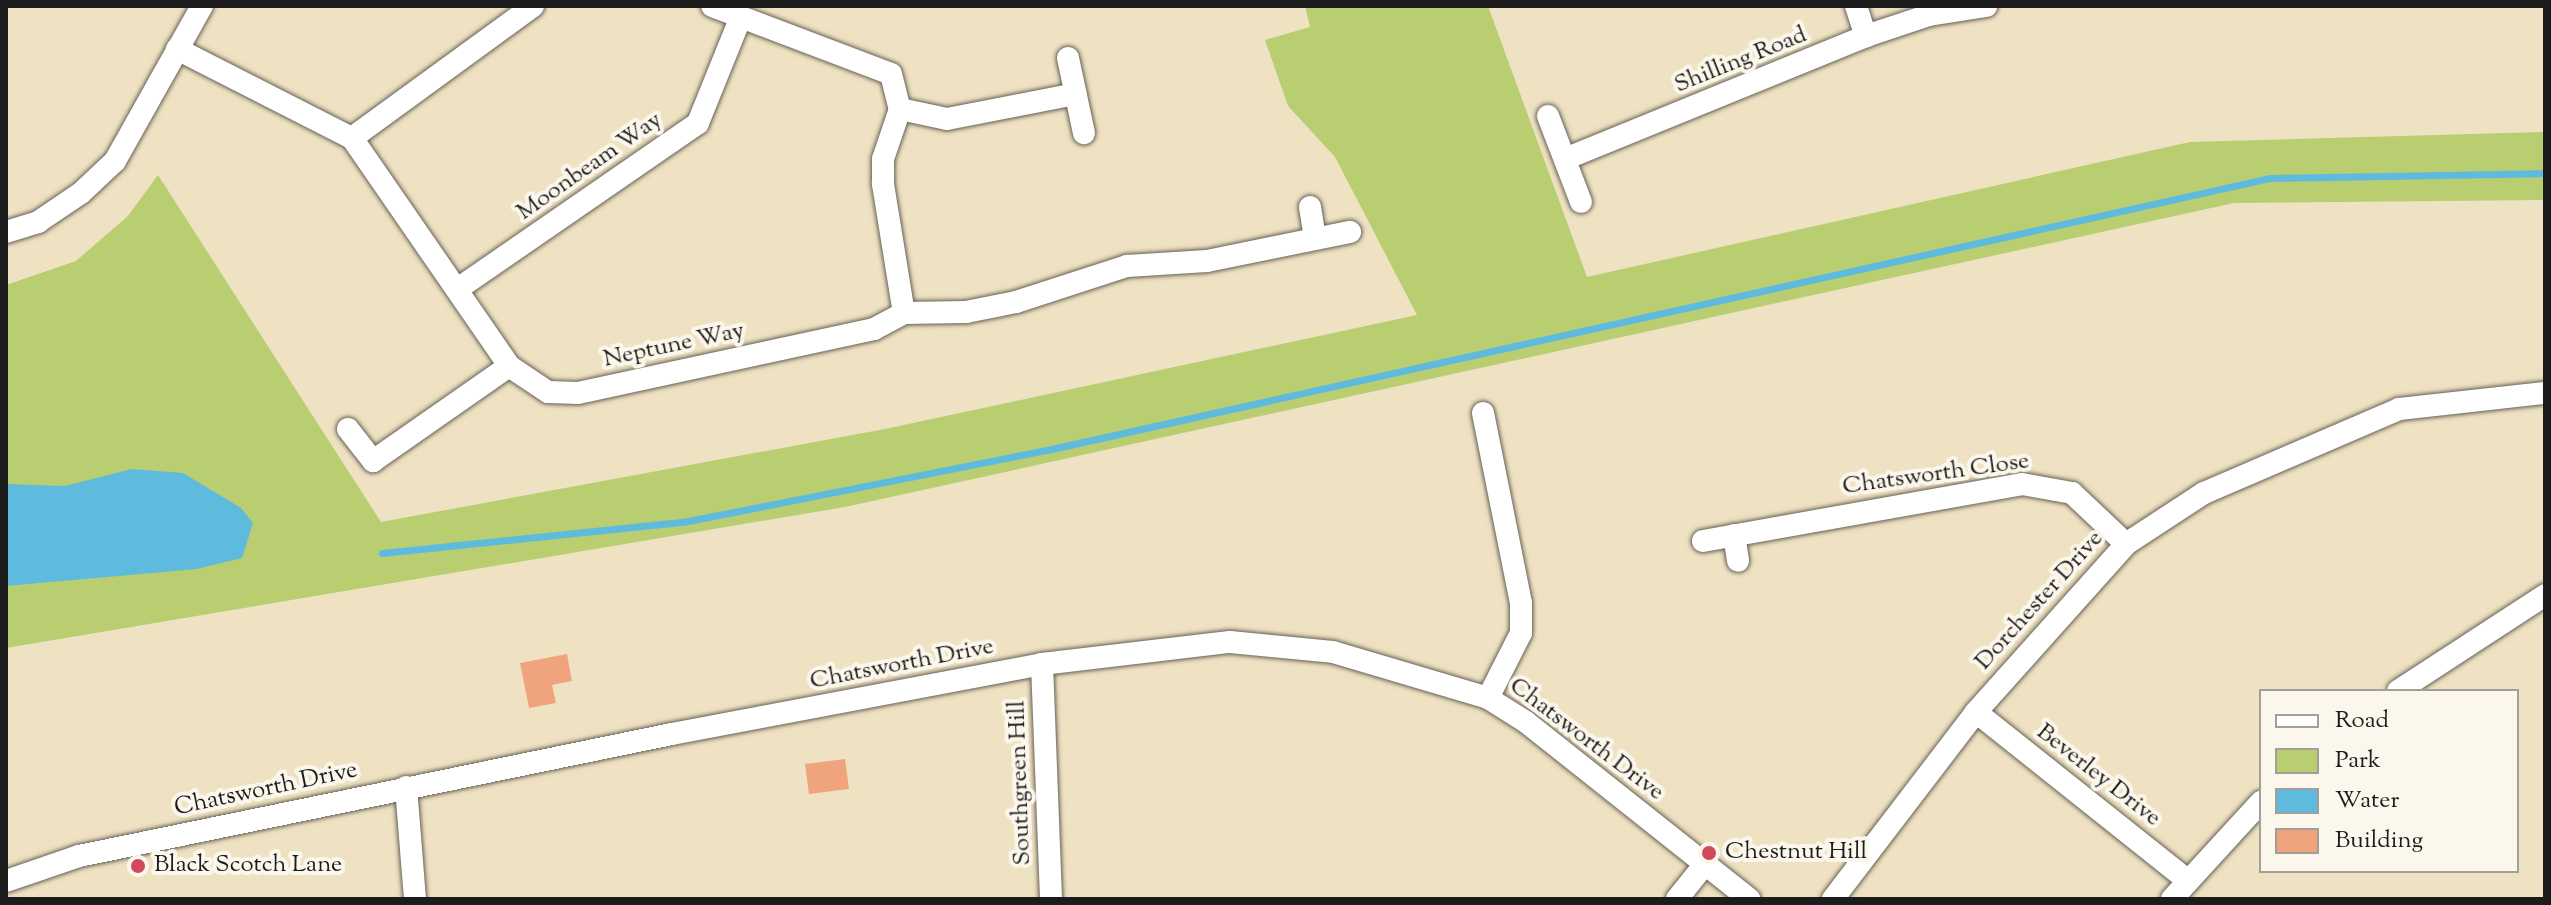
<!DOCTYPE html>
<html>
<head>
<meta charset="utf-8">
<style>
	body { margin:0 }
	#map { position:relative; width:2551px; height:905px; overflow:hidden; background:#efe2c2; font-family:"Sorts Mill Goudy",serif }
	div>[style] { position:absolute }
	.green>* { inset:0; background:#b9cd71 }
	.water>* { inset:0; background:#5fbbdd }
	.stream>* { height:7px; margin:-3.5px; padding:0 3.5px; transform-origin:3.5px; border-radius:3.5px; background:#5fbbdd }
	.building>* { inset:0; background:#efa47d }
	.roads { filter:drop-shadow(0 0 2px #666156) drop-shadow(0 0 2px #666156) }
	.minor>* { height:22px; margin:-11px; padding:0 11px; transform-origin:11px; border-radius:11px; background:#fff }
	.dots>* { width:22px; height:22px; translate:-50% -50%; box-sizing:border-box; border:4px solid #fbf7ec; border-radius:50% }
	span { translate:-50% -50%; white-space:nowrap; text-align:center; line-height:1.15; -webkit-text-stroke:8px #fbf7ec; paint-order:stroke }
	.street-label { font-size:24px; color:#1c1c1c }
	.poi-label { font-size:24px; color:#1c1c1c }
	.left { translate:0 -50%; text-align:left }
	.frame { position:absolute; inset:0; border:8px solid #1c1c1c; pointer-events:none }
	.legend { position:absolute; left:2259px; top:689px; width:260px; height:184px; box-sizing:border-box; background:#fbf7ec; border:2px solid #a29f99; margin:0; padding:10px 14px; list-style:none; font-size:24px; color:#1c1c1c }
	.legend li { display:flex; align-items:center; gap:16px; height:40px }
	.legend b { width:40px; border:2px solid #a29f99 }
</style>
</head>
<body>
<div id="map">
	<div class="green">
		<i style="clip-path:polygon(1305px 6px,1488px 6px,1587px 277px,2190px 142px,2545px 132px,2545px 200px,2234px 203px,845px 507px,6px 648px,6px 285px,76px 261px,128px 216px,158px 175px,381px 522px,885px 429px,1417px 315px,1335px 157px,1288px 106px,1265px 40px,1310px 27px)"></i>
	</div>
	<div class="water">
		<i style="clip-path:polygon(132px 469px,183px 473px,241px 508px,253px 523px,242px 558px,197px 569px,6px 586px,6px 484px,65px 486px)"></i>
	</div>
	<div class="stream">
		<i style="left:382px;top:553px;width:303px;rotate:-5.9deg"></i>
		<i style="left:683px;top:522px;width:371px;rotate:-11.2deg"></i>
		<i style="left:1047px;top:450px;width:1253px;rotate:-12.54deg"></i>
		<i style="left:2270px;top:178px;width:275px;rotate:-1deg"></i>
	</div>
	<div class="building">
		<i style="clip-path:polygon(567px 654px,572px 681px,552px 685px,556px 703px,529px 708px,520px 663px)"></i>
		<i style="clip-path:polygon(845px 759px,849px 789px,809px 794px,805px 764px)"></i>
	</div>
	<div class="roads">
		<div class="minor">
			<i style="left:712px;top:6px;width:191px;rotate:20.8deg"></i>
			<i style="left:891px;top:74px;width:36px;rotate:76deg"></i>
			<i style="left:900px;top:109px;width:53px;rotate:108.8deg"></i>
			<i style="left:883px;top:159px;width:25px;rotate:90deg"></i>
			<i style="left:883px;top:184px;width:131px;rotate:80.8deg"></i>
			<i style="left:1856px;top:6px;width:32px;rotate:72deg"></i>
			<i style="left:177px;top:49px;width:196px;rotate:27deg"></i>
			<i style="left:352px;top:138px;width:277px;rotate:55.4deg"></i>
			<i style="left:509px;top:366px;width:47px;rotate:33.7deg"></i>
			<i style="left:548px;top:392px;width:30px;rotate:2deg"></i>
			<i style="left:578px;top:393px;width:303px;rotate:-12.2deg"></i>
			<i style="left:874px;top:329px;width:34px;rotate:-28deg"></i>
			<i style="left:904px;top:313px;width:62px;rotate:-0.9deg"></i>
			<i style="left:966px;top:312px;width:51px;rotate:-11.3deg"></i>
			<i style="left:1016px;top:302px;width:117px;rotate:-18deg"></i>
			<i style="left:1127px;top:266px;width:80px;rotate:-3.6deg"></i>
			<i style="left:1207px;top:261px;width:146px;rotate:-11.5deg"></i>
			<i style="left:1068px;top:58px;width:77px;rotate:78deg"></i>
			<i style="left:900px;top:109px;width:48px;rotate:12deg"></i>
			<i style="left:947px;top:119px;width:131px;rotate:-11deg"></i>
			<i style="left:1548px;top:116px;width:92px;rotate:69deg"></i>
			<i style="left:352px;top:138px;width:224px;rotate:-36.1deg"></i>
			<i style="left:1565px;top:159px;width:325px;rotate:-22.2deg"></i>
			<i style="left:1866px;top:36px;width:66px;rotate:-18.4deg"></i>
			<i style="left:1929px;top:15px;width:58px;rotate:-9deg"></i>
			<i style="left:1310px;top:207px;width:31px;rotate:81deg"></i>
			<i style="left:6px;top:232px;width:34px;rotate:-17deg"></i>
			<i style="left:38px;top:222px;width:52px;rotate:-34deg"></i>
			<i style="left:81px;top:193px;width:47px;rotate:-43.3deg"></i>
			<i style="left:115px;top:161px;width:178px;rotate:-60.7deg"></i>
			<i style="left:459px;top:288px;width:290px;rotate:-34.6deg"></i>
			<i style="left:698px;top:123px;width:112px;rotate:-68deg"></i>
			<i style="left:1483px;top:413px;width:194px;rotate:78.7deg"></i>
			<i style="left:1521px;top:603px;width:30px;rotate:90deg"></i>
			<i style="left:1521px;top:633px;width:73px;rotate:116.9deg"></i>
			<i style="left:348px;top:429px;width:41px;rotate:52deg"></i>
			<i style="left:373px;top:461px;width:166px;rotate:-34.9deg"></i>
			<i style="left:1734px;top:535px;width:26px;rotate:81deg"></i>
			<i style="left:1703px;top:541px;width:324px;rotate:-10.1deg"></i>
			<i style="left:2022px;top:484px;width:51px;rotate:10.2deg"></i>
			<i style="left:2072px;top:493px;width:74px;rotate:43.4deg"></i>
			<i style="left:1042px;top:664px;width:235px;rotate:87.8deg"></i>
			<i style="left:2398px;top:691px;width:176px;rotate:-33.1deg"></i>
			<i style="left:1976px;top:712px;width:270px;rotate:38.5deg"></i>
			<i style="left:406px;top:787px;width:112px;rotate:85.4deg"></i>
			<i style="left:6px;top:881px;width:77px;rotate:-18.9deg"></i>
			<i style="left:79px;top:856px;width:605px;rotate:-11.63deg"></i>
			<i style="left:672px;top:734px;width:377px;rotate:-10.7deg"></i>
			<i style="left:1042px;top:664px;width:189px;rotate:-6.7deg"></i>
			<i style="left:1230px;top:642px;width:103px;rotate:5.5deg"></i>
			<i style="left:1333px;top:652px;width:162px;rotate:16.5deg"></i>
			<i style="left:1488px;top:698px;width:45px;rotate:32.3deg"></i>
			<i style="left:1526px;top:722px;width:285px;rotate:38.4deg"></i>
			<i style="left:1677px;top:899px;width:45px;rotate:-51.3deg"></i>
			<i style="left:1833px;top:899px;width:235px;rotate:-52.6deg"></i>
			<i style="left:1976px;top:712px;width:225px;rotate:-48.2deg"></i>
			<i style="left:2126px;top:544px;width:93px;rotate:-33.2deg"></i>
			<i style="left:2204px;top:493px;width:212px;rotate:-23.3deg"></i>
			<i style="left:2399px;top:409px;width:147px;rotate:-6.3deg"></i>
			<i style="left:2172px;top:899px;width:132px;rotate:-47.5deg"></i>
		</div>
	</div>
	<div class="dots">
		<i style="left:1709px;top:853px;background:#d1495b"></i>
		<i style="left:138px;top:866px;background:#d1495b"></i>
	</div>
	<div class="street-label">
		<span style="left:1741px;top:61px;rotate:-22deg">Shilling Road</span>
		<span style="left:590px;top:167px;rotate:-35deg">Moonbeam Way</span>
		<span style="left:674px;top:346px;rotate:-12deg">Neptune Way</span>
		<span style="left:1936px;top:475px;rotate:-8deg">Chatsworth Close</span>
		<span style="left:2040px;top:601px;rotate:-48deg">Dorchester Drive</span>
		<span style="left:902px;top:665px;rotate:-11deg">Chatsworth Drive</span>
		<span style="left:1586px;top:740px;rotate:37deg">Chatsworth Drive</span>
		<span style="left:2098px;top:776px;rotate:38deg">Beverley Drive</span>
		<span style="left:1021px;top:783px;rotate:-92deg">Southgreen Hill</span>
		<span style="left:266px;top:790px;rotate:-12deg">Chatsworth Drive</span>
	</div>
	<div class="poi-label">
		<span class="left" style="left:1725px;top:853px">Chestnut Hill</span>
		<span class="left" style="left:154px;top:866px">Black Scotch Lane</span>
	</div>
	<div class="frame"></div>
	<ul class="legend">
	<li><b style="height:10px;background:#fff"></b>Road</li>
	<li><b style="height:22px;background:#b9cd71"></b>Park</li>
	<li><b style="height:22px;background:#5fbbdd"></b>Water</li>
	<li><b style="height:22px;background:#efa47d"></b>Building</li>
	</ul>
</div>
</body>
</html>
